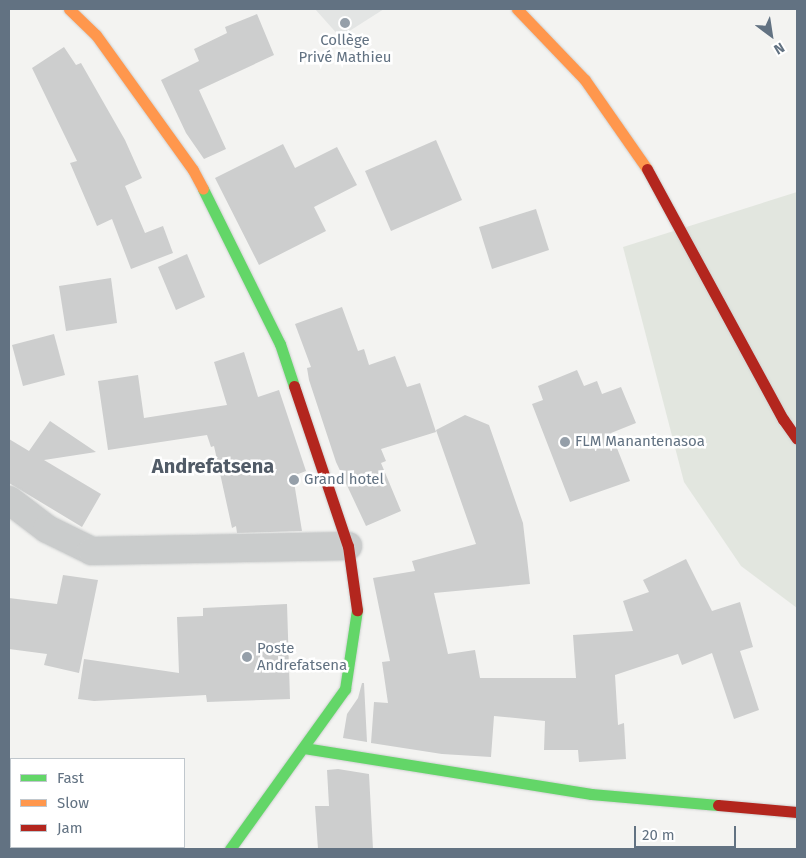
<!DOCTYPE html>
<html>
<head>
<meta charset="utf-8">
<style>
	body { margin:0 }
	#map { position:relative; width:806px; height:858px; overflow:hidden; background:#f3f3f1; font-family:"Fira Sans",sans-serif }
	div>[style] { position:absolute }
	.built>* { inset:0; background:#e3e5e4 }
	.green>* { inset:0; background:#e2e6df }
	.building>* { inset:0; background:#cdcece }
	.roads { filter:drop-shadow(0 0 1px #cfd1d1) drop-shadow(0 0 1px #cfd1d1) }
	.street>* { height:28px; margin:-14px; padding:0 14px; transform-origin:14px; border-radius:14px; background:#cacccc }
	.fast>* { height:11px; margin:-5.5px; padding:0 5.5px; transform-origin:5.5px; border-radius:5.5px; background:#63d668 }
	.slow>* { height:11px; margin:-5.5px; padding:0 5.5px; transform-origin:5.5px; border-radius:5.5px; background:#ff974d }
	.jam>* { height:11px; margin:-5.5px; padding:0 5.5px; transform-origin:5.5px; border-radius:5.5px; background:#b3261e }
	.dots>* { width:14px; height:14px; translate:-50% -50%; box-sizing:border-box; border:2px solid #fff; border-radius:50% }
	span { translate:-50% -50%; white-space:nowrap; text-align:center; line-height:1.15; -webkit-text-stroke:5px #fff; paint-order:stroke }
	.poi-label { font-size:15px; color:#627282 }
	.left { translate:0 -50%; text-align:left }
	.district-label { font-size:20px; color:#515b67; font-weight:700 }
	.frame { position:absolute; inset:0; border:10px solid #627282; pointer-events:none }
	.legend { position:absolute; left:10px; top:758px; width:175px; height:90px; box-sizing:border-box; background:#fff; border:1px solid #c0c7cd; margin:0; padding:6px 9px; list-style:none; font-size:15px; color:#627282 }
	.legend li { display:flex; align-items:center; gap:10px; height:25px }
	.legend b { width:25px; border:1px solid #c0c7cd }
	.north { position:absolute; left:746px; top:10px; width:50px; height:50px; -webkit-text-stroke:4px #fff; paint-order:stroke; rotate:149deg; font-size:14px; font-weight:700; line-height:20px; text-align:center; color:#627282 }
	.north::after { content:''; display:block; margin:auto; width:18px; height:22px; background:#627282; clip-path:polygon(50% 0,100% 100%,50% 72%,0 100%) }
	.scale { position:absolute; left:634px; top:826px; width:102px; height:22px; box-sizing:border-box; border:2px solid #627282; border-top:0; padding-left:6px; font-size:15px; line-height:18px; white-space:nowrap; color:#627282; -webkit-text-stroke:4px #fff; paint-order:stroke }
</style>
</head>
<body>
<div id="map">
	<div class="built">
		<i style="clip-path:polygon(315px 9px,384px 9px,340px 37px)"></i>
	</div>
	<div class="green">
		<i style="clip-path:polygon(797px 192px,797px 608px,741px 566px,684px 482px,623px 247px)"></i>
	</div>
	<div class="building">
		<i style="clip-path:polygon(257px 14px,274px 55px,199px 90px,226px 149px,204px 159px,186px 133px,161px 80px,199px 61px,194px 49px,227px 33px,225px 27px)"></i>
		<i style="clip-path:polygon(64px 47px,76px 65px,81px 63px,125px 140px,142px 178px,125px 186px,145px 233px,163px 226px,173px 253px,131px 269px,112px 219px,97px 226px,70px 163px,77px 161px,32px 68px)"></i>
		<i style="clip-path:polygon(436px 140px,462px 200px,391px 231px,365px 171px)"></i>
		<i style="clip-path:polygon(283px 144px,295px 168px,337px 147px,357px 185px,314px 207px,326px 231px,259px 265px,215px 178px)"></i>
		<i style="clip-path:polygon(536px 209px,549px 250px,492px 269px,479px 227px)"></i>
		<i style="clip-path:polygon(187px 254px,205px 297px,176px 310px,158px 267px)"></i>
		<i style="clip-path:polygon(111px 278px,117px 323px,66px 331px,59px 286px)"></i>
		<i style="clip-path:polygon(342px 307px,358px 351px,364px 349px,369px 365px,395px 356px,407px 387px,420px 383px,436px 432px,381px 449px,386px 461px,381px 463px,401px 511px,366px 526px,336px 462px,309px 380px,307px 368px,311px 367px,295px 324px)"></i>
		<i style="clip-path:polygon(54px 334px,65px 375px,23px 386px,12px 345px)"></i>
		<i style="clip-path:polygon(244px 352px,258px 397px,279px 390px,306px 471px,293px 476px,302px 531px,237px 533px,236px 526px,232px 528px,214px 446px,211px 447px,207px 435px,108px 450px,98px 381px,138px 375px,144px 418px,227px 405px,214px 362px)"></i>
		<i style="clip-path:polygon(577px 370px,584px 386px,597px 381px,602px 394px,621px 387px,636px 423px,611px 433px,630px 481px,570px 502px,532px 404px,543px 400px,538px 386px)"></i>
		<i style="clip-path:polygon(465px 415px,489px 425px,523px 523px,530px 584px,434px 593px,448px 654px,475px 650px,480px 678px,576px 678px,573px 635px,633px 631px,623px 601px,649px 592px,643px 580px,686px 559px,712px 611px,740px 602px,753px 647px,740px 651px,759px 710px,734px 719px,712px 653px,682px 665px,678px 654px,615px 675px,618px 725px,624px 723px,626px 759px,579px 762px,578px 750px,544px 750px,545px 721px,494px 716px,491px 757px,442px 754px,371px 743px,374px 702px,388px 703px,382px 662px,390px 661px,373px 578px,415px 571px,412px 561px,476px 544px,436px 430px)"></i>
		<i style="clip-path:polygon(50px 421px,96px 452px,44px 460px,101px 494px,82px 527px,9px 483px,9px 439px,29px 451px)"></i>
		<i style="clip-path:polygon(63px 575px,98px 580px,79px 673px,44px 665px,47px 654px,9px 649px,9px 598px,57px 604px)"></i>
		<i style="clip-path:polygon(287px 604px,290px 699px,207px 702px,206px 695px,94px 701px,78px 699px,84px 659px,179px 673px,177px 617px,203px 616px,203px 608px)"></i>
		<i style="clip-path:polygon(362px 683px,364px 683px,367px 742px,343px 738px,347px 714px,358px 698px)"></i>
		<i style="clip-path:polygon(338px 769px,369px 774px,373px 849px,318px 849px,315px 806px,329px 806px,327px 770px)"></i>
	</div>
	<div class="roads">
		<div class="street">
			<i style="left:9px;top:500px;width:48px;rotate:37.3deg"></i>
			<i style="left:47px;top:529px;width:50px;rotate:26.1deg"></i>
			<i style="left:92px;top:551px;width:256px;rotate:-1.1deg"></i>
		</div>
		<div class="fast">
			<i style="left:203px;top:189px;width:173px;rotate:63.6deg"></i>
			<i style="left:280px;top:344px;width:44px;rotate:71.6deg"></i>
			<i style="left:304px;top:748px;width:291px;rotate:9.1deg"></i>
			<i style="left:591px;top:794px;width:127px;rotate:5deg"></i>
			<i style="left:230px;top:849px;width:197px;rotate:-54.3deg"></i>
			<i style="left:345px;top:689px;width:80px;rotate:-81.4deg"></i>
		</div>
		<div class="slow">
			<i style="left:69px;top:9px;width:37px;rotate:44deg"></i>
			<i style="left:96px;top:35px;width:166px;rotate:54.3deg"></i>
			<i style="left:193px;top:170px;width:21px;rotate:62deg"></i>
			<i style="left:517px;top:9px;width:98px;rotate:46.2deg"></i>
			<i style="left:585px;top:80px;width:108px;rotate:55.1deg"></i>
		</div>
		<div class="jam">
			<i style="left:647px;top:169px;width:285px;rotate:61.5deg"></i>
			<i style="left:783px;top:419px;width:24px;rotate:55deg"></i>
			<i style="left:294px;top:386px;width:169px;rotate:71.4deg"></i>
			<i style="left:348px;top:546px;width:65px;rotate:82deg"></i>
			<i style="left:718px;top:805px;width:79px;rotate:5.1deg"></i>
		</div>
	</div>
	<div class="dots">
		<i style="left:345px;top:23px;background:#959fa9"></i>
		<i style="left:565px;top:442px;background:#959fa9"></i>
		<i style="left:294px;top:480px;background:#959fa9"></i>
		<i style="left:247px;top:657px;background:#959fa9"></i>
	</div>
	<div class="poi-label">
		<span style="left:345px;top:49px">Collège<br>Privé Mathieu</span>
		<span class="left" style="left:575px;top:442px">FLM Manantenasoa</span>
		<span class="left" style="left:304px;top:480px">Grand hotel</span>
		<span class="left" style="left:257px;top:657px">Poste<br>Andrefatsena</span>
	</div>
	<div class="district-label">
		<span style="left:213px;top:466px">Andrefatsena</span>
	</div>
	<div class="frame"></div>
	<ul class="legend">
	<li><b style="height:6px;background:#63d668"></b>Fast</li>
	<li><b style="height:6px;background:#ff974d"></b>Slow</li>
	<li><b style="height:6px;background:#b3261e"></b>Jam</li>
	</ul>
	<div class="north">N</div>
	<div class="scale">20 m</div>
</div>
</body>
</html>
